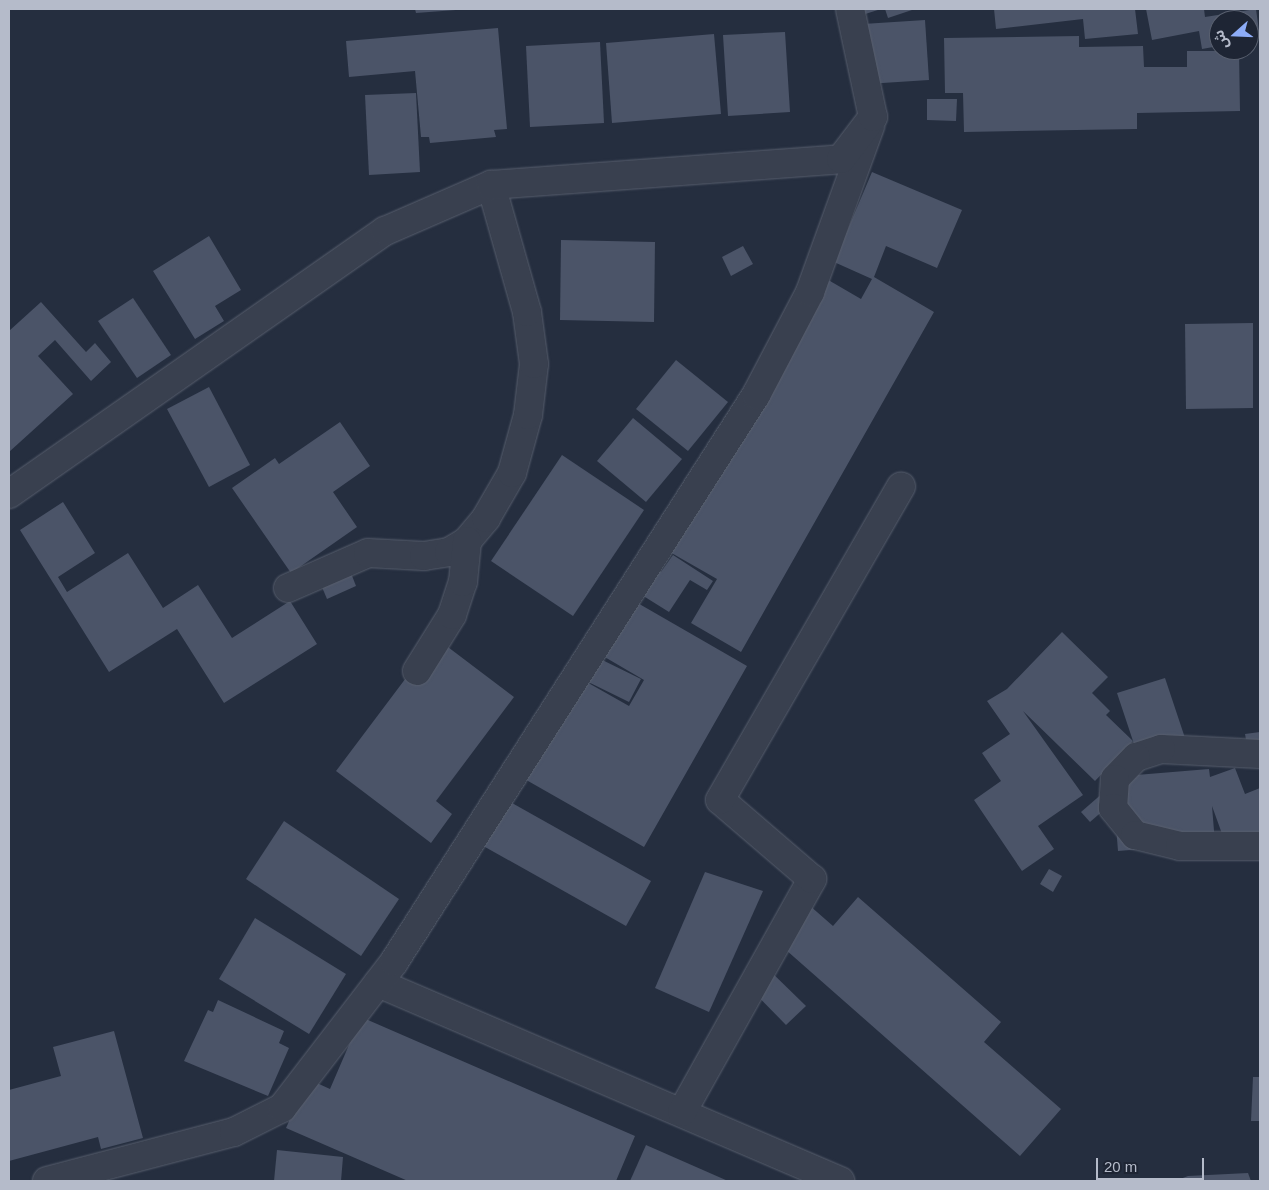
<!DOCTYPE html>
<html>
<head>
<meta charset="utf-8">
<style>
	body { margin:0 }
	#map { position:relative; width:1269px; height:1190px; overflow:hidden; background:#252e3f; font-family:Helvetica,"Noto Sans Arabic",sans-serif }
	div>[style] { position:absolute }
	.building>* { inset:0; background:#4b5468 }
	.roads { filter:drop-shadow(0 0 1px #575e6d) drop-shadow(0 0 1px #575e6d) }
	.minor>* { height:28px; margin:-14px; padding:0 14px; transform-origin:14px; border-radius:14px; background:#39404f }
	.tertiary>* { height:28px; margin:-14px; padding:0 14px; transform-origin:14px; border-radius:14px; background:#39404f }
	span { translate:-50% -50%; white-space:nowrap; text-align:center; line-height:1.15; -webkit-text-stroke:4px #1e2534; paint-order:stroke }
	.frame { position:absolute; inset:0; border:10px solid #b5bbca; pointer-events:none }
	.north { position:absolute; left:1209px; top:10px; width:50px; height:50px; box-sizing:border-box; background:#1e2534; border:1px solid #5a6170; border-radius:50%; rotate:250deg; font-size:14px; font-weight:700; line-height:20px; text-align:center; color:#b5bbca }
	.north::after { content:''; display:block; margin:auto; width:18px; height:22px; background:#8dacf7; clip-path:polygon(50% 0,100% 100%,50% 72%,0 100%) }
	.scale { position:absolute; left:1096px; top:1158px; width:108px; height:22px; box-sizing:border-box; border:2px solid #b5bbca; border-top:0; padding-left:6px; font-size:15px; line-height:18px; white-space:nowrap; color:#b5bbca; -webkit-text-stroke:4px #1e2534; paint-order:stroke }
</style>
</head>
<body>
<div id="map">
	<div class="building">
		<i style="clip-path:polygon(415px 9px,456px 9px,456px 10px,416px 13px)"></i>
		<i style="clip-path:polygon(836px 9px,881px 9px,840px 22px)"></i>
		<i style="clip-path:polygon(885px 9px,915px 9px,888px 18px)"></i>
		<i style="clip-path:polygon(994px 9px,1135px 9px,1138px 34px,1085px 39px,1083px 19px,996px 29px)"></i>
		<i style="clip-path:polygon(1146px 9px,1204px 9px,1205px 17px,1256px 9px,1260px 38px,1249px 41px,1249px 20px,1219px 20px,1219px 46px,1202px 49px,1199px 31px,1152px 40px)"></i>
		<i style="clip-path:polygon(925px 20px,929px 80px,867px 84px,863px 24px)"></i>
		<i style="clip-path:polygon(498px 28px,507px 129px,494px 130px,496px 137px,430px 143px,429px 137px,421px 137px,415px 71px,349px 77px,346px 41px)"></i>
		<i style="clip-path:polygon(785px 32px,790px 112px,728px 116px,723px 35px)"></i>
		<i style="clip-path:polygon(714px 34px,721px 114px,612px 123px,606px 43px)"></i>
		<i style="clip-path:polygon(1079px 36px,1079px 47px,1143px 46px,1144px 67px,1187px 67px,1187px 51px,1239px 51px,1240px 111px,1137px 113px,1137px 129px,964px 132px,963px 93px,945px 93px,944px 38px)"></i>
		<i style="clip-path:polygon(600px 42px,604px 123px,530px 127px,526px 46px)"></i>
		<i style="clip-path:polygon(416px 93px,420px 172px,369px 175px,365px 95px)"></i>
		<i style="clip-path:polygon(927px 99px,957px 99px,956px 121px,927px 120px)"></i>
		<i style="clip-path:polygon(872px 172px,962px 210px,937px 268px,886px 246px,874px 277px,934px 312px,741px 652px,691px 623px,717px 579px,661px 547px,818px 274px,861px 299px,872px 279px,834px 262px)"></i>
		<i style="clip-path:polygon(209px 236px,241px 290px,215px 306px,224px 321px,195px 339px,153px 271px)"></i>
		<i style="clip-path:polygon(561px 240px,655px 242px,654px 322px,560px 320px)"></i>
		<i style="clip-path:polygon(743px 246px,753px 264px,731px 276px,722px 257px)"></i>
		<i style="clip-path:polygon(133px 298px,171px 355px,137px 378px,98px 321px)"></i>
		<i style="clip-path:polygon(41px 302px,86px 352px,95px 343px,111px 362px,91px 381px,55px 340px,38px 356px,73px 394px,9px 452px,9px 331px)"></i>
		<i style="clip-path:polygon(1253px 323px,1253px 408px,1186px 409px,1185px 324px)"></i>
		<i style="clip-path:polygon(676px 360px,728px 402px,688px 451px,636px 409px)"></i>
		<i style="clip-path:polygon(209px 387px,250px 465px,209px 487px,167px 409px)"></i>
		<i style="clip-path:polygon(633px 418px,682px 459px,646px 502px,597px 461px)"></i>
		<i style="clip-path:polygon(340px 422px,370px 466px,333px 492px,357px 527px,291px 573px,232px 488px,275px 458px,279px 464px)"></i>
		<i style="clip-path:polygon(562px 455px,644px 510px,573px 616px,491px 561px)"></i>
		<i style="clip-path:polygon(63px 502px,95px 553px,58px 577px,67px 592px,128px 553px,163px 608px,198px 585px,232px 638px,290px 601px,317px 644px,224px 703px,177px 629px,109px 672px,20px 530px)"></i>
		<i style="clip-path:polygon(673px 555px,713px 581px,707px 590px,690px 580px,669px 612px,629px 587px,646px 562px,661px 572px)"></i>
		<i style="clip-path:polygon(349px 568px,356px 586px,327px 599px,319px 580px)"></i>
		<i style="clip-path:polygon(622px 594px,747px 666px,644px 847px,514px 773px,586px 652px,641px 679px,629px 702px,576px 676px,629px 706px,644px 680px,591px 649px)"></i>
		<i style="clip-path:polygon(1062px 632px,1108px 677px,1092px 693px,1110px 711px,1106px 715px,1133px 741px,1095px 781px,1023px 711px,1083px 795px,1038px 826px,1054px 849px,1022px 871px,974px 800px,1001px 781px,982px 753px,1010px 734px,987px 701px,1007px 689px)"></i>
		<i style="clip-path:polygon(436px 638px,514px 697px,436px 801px,452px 814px,431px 843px,336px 771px)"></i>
		<i style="clip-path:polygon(1165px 678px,1191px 756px,1138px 756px,1117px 693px)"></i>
		<i style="clip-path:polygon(1260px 732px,1260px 760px,1250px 762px,1245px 734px)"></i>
		<i style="clip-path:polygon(1235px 768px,1245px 794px,1260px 788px,1260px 845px,1230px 856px,1212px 806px,1215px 843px,1118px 851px,1112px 777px,1209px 769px,1210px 777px)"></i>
		<i style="clip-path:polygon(1104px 792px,1113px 802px,1090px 822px,1081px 812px)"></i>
		<i style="clip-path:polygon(494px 793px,651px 881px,626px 926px,469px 838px)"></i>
		<i style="clip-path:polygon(284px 821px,399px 899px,361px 956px,246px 879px)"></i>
		<i style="clip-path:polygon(1049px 869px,1062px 876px,1053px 892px,1040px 884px)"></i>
		<i style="clip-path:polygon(705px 872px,763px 891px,709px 1012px,655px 988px)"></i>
		<i style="clip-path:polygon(858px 897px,1001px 1022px,984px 1042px,1061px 1109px,1020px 1156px,769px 935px,801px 898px,833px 926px)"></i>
		<i style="clip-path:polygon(255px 918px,346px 974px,309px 1034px,219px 979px)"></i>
		<i style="clip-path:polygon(765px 966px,806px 1006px,786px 1025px,747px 985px)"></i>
		<i style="clip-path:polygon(218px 1000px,284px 1031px,279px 1043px,289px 1048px,268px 1096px,184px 1061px,208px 1010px,213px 1012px)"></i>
		<i style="clip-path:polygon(361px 1017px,635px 1136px,616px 1181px,408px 1181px,286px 1128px,308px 1079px,330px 1089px)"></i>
		<i style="clip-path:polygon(114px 1031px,143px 1138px,101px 1149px,98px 1137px,9px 1161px,9px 1090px,61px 1076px,53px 1047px)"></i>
		<i style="clip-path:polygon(1253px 1077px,1260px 1077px,1260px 1121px,1251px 1121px)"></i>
		<i style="clip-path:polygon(646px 1145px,728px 1181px,630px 1181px)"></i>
		<i style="clip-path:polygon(277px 1150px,343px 1157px,341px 1181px,274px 1181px)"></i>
		<i style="clip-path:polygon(1248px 1173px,1251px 1181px,1175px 1181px,1188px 1176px)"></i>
	</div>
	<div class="roads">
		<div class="minor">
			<i style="left:288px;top:588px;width:87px;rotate:-23.6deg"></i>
			<i style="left:368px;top:553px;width:56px;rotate:3.1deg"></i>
			<i style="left:424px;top:556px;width:25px;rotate:-9deg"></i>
			<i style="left:449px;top:552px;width:21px;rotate:-31deg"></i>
			<i style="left:467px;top:541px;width:30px;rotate:-50deg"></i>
			<i style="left:486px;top:518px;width:52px;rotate:-60deg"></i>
			<i style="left:512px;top:473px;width:60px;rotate:-74.6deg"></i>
			<i style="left:528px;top:415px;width:51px;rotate:-83.3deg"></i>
			<i style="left:534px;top:364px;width:52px;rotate:-97.7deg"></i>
			<i style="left:527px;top:312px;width:132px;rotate:-105.8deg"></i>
			<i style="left:417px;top:671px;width:66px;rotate:-58deg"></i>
			<i style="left:452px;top:615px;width:35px;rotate:-72deg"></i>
			<i style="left:463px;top:582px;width:41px;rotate:-84.4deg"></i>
			<i style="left:1260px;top:754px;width:99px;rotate:-177.1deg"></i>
			<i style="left:1161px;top:749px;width:26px;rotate:162deg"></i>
			<i style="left:1136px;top:757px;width:30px;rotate:134deg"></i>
			<i style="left:1115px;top:779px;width:29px;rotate:94deg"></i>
			<i style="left:1113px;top:808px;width:35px;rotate:51deg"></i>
			<i style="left:1135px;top:835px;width:46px;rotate:13.7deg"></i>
			<i style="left:1180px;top:846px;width:80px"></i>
			<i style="left:378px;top:983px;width:503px;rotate:23.2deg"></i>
			<i style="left:682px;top:1112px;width:267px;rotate:-60.8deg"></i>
			<i style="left:812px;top:879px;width:121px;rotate:-139.3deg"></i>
			<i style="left:720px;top:800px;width:362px;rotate:-60deg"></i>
			<i style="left:47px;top:1181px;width:193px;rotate:-14.7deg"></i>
			<i style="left:234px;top:1132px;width:54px;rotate:-26.6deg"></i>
			<i style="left:282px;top:1108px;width:184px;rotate:-52.5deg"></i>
			<i style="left:394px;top:962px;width:673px;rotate:-57.44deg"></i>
			<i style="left:756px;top:395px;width:116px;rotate:-62.3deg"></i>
			<i style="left:810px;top:292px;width:177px;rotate:-70.1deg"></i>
		</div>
		<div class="tertiary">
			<i style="left:9px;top:494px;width:459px;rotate:-35deg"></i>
			<i style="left:385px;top:231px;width:116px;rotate:-23.5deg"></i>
			<i style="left:491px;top:185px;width:351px;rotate:-4.2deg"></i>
			<i style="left:841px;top:159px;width:53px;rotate:-52.7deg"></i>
			<i style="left:873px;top:117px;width:110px;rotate:-102deg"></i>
		</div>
	</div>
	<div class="frame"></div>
	<div class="north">ش</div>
	<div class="scale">20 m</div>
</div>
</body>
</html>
